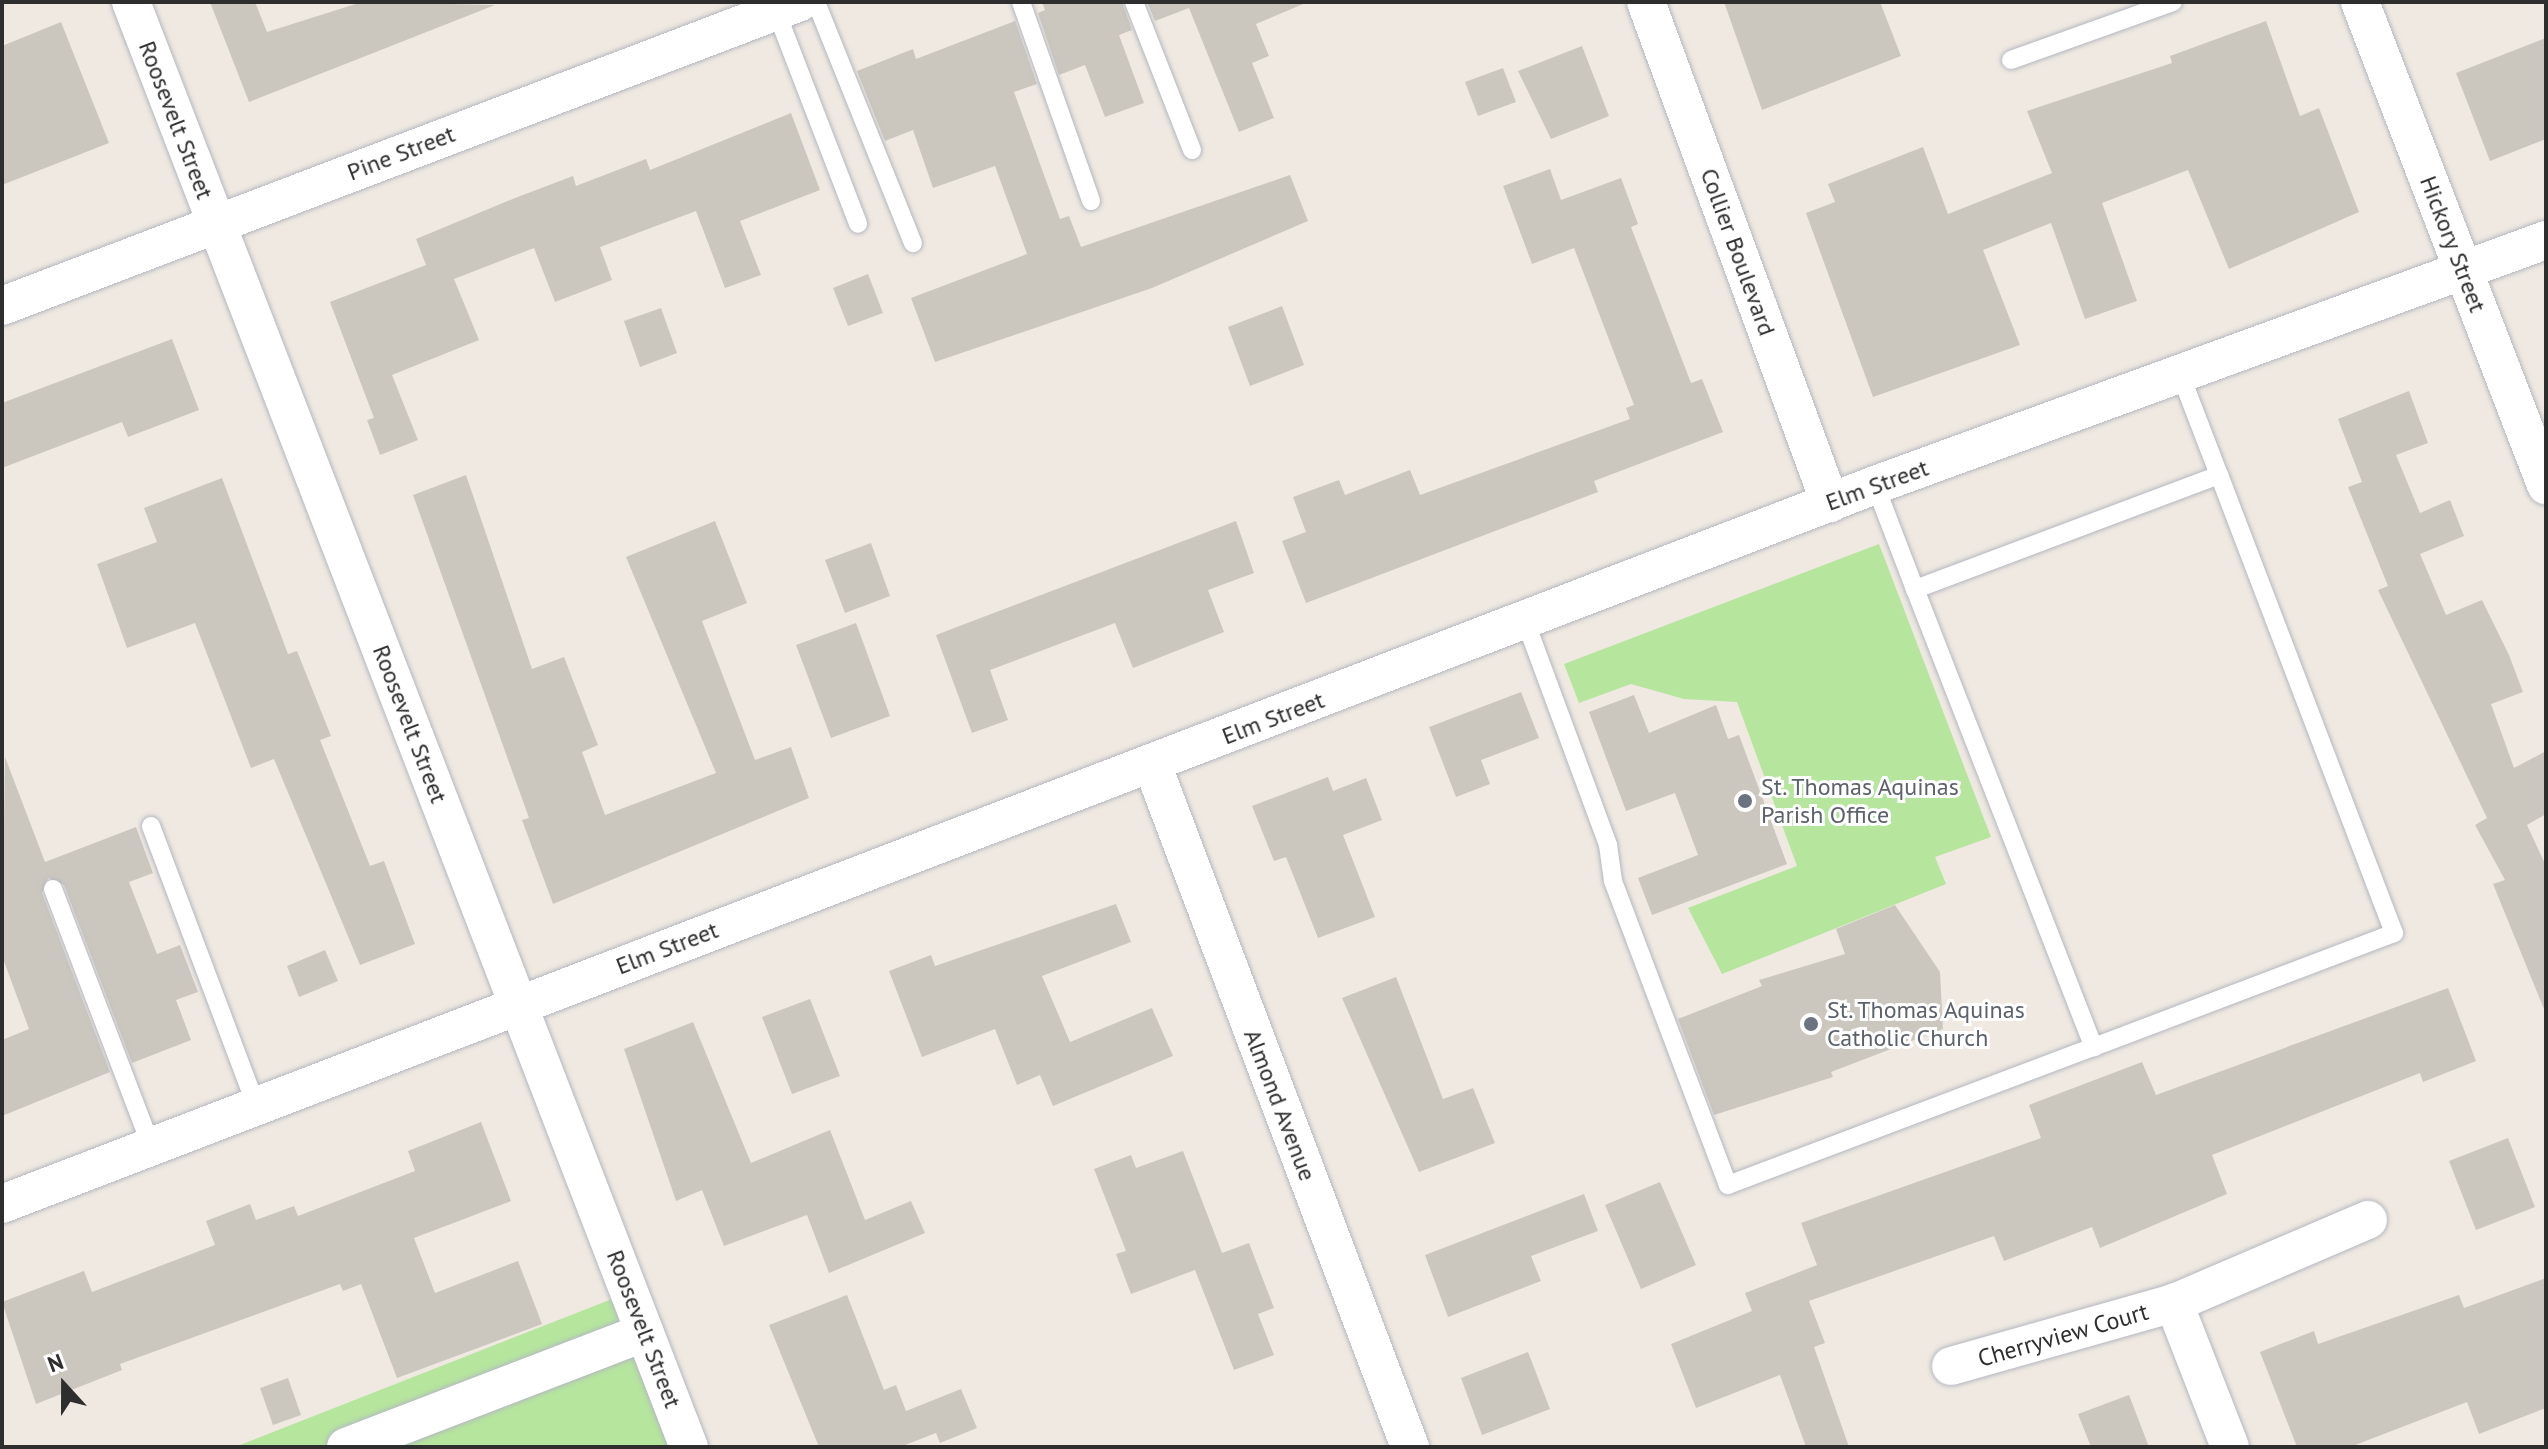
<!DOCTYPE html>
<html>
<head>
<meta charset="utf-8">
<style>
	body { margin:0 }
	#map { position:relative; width:2548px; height:1449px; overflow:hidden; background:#efe9e1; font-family:"PT Sans",sans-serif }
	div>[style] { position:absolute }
	.green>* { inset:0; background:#b6e59e }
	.building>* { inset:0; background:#cbc7bf }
	.roads { filter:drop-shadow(0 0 2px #b4b7c1) drop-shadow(0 0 2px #b4b7c1) }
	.service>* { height:18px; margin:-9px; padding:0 9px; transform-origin:9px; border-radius:9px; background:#fff }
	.minor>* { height:38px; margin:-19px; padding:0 19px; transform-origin:19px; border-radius:19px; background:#fff }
	.dots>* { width:22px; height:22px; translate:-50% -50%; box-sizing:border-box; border:4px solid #fff; border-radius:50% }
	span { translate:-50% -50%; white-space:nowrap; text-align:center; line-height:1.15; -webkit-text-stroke:6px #fff; paint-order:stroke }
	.street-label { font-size:24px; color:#2e2e2e }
	.worship-label { font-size:24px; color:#5b616d }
	.left { translate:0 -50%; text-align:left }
	.frame { position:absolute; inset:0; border:4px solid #2e2e2e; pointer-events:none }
	.north { position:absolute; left:24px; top:1345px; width:80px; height:80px; -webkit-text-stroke:6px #fff; paint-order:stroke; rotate:339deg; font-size:22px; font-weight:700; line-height:32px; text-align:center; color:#2e2e2e }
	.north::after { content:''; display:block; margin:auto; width:28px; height:36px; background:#2e2e2e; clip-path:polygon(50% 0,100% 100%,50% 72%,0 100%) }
</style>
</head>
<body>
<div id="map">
	<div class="green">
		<i style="clip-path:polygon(1879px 544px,1991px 837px,1935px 857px,1946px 884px,1722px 974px,1688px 908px,1797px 866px,1737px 702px,1684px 699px,1631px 684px,1579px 703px,1564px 664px)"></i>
		<i style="clip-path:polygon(630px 1292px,689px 1447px,235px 1447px)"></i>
	</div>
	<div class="building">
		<i style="clip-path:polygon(210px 2px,255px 2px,267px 32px,362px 2px,495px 5px,249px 102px)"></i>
		<i style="clip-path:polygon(1042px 2px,1122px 2px,1132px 30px,1119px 35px,1144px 103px,1105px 117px,1085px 65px,1059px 75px,1038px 13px,1045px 10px)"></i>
		<i style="clip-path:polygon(1147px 2px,1308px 2px,1256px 24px,1269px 56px,1252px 63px,1274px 118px,1239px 132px,1189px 8px,1155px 21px)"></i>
		<i style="clip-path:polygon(1724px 2px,1880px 2px,1901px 56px,1762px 110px)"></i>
		<i style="clip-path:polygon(1015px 21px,1037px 84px,1014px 92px,1060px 219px,1069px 216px,1081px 247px,1290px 175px,1308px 221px,1152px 288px,935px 362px,911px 298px,1027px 254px,995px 166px,933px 188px,913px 130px,885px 141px,857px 71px,913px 49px,916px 59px)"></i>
		<i style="clip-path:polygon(2266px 21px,2300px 116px,2319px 108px,2359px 212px,2229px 269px,2188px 170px,2102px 203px,2137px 301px,2085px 319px,2051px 223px,1983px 250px,2020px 345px,1873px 397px,1806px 213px,1835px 202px,1828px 184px,1923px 147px,1948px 214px,2052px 173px,2027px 111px,2172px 63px,2170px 56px)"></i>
		<i style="clip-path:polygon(61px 22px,109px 143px,2px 185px,2px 46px)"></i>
		<i style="clip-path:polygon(2546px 38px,2546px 139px,2490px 161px,2456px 73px)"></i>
		<i style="clip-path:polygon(1582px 46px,1609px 116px,1551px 139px,1518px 71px)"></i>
		<i style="clip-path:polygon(1503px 68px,1516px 102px,1478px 116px,1465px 82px)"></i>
		<i style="clip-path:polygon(791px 113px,820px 190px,740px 221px,761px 275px,725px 288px,696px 211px,600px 247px,612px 280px,555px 302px,534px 248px,454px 279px,479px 340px,392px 375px,418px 440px,380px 455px,367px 420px,374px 418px,330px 302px,426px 265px,416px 239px,515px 198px,573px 176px,576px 186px,646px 159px,650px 170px)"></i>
		<i style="clip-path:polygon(1550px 169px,1561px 200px,1621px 178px,1638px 224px,1631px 227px,1691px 383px,1702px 379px,1723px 432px,1594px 481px,1598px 492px,1306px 603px,1282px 541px,1306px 532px,1293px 497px,1339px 480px,1345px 495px,1410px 470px,1420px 495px,1630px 419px,1626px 408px,1634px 405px,1574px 248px,1532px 264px,1503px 186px)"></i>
		<i style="clip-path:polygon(868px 274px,883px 313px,848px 326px,833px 288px)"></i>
		<i style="clip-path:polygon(1282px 306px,1304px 365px,1250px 386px,1228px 327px)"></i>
		<i style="clip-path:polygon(661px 308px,677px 353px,640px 367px,624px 321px)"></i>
		<i style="clip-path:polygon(172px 339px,199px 410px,128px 437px,122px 422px,2px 468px,2px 403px)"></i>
		<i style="clip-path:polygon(2409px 391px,2428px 443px,2396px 455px,2420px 513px,2450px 500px,2464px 536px,2420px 554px,2446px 615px,2482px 600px,2509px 655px,2523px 692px,2491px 704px,2514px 768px,2546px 751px,2546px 814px,2527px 825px,2546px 866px,2546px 1014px,2493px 884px,2505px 880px,2475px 825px,2487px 818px,2378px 590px,2388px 586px,2348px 487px,2362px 482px,2338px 419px)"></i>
		<i style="clip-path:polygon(466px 475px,532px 669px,564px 657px,598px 745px,582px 752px,605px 815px,716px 773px,626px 557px,715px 521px,747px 603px,702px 621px,755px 760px,791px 747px,809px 798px,553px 904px,522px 820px,529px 818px,413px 495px)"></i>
		<i style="clip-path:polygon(222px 478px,288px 654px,297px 651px,331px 736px,320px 740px,370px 866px,384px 861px,415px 944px,360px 965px,274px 759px,251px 768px,195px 623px,127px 648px,97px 564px,157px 542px,144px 508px)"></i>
		<i style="clip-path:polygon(1236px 521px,1254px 573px,1208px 590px,1224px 632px,1133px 668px,1115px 623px,990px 670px,1008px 720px,972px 733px,936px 635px)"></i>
		<i style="clip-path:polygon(871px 543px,890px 596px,845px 613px,825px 560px)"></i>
		<i style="clip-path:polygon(856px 623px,890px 716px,831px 738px,796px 645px)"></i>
		<i style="clip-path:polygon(1521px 692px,1539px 738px,1481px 760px,1490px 784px,1456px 797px,1429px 727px)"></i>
		<i style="clip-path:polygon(1634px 695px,1649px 733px,1716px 705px,1728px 739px,1739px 735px,1787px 864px,1652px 915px,1638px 878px,1698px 855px,1675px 793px,1626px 811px,1589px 712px)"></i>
		<i style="clip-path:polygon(5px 757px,45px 862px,136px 827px,153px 873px,129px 882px,157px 954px,180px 945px,198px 992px,176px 1000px,191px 1040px,132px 1063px,64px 885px,48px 878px,42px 893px,110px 1072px,2px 1116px,2px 1040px,29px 1029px,2px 956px)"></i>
		<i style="clip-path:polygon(1328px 777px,1333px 791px,1366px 778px,1382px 820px,1343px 835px,1375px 917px,1318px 938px,1286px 857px,1274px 861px,1252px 806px)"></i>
		<i style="clip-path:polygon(1116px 904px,1131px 942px,1042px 976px,1070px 1042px,1152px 1008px,1173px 1056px,1053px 1106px,1040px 1075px,1017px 1085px,995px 1029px,922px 1057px,889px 971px,931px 955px,935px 966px)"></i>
		<i style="clip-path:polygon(1895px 905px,1940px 972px,1943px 1029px,1831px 1072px,1833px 1077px,1714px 1115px,1678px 1019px,1762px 986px,1759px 980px,1845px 954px,1836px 929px)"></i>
		<i style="clip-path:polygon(325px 950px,338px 981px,299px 997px,287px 966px)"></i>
		<i style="clip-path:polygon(1396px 977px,1443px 1099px,1473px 1088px,1495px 1143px,1419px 1172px,1342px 998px)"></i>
		<i style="clip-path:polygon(2448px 988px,2476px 1061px,2423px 1082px,2420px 1073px,2212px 1155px,2227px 1194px,2100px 1248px,2092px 1227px,2004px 1261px,1994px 1236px,1809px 1301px,1825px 1343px,1814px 1347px,1849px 1447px,1806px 1447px,1780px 1375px,1696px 1408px,1671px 1344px,1752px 1311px,1745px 1293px,1817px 1265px,1801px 1223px,2041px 1138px,2029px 1105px,2142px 1062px,2156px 1095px)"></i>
		<i style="clip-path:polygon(810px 999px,840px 1076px,792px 1094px,762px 1017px)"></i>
		<i style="clip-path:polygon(693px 1022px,751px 1163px,830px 1130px,865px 1220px,911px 1201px,925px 1233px,829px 1273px,807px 1215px,724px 1246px,702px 1190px,676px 1201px,624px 1049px)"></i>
		<i style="clip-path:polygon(481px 1122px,511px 1201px,414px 1238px,435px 1293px,518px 1261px,542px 1324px,397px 1378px,361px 1284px,343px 1291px,340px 1284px,120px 1364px,122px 1370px,36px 1404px,2px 1302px,84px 1271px,92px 1292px,215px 1245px,206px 1221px,250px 1204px,256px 1220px,294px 1206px,298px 1216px,415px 1171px,408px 1151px)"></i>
		<i style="clip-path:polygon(2508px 1138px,2535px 1207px,2476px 1230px,2449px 1161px)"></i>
		<i style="clip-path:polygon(1183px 1151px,1222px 1253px,1249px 1243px,1274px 1308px,1258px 1314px,1274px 1355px,1234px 1370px,1195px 1270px,1131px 1294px,1116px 1254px,1126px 1251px,1094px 1169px,1131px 1155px,1136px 1168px)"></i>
		<i style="clip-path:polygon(1660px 1182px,1696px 1265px,1641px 1289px,1605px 1205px)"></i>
		<i style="clip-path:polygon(1584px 1194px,1598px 1231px,1531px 1256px,1541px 1281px,1448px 1317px,1425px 1255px)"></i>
		<i style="clip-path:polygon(2546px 1278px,2546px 1408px,2479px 1434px,2467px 1402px,2350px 1447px,2297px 1447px,2260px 1352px,2314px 1331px,2318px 1344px,2459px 1295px,2464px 1308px)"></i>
		<i style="clip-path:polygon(847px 1295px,884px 1390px,896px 1385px,906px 1411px,961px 1389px,977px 1428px,940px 1443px,936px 1433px,900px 1447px,819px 1447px,769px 1325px)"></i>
		<i style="clip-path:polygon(1528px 1352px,1550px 1409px,1482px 1435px,1461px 1378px)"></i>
		<i style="clip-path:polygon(288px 1378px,301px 1415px,273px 1425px,260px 1388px)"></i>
		<i style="clip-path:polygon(2129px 1395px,2149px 1447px,2091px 1447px,2078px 1414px)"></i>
	</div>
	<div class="roads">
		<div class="service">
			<i style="left:816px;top:2px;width:260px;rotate:68.1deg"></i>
			<i style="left:1021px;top:2px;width:211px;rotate:70.6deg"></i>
			<i style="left:1134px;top:2px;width:159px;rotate:68.6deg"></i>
			<i style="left:776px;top:11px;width:228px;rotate:68.9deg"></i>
			<i style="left:2011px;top:60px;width:172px;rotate:-19.7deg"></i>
			<i style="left:2181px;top:376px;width:106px;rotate:69deg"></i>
			<i style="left:1875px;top:485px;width:111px;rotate:69deg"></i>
			<i style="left:1526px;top:623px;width:237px;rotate:69.7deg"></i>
			<i style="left:1608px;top:845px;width:36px;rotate:82deg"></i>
			<i style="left:1613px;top:881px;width:325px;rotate:69.3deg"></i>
			<i style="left:1728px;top:1185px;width:391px;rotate:-20.7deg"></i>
			<i style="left:2094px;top:1047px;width:321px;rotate:-20.8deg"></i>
			<i style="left:2394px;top:933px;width:490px;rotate:-110.9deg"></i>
			<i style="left:2219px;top:475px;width:325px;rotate:159.4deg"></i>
			<i style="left:1915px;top:589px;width:492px;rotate:68.7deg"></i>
			<i style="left:151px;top:826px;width:299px;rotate:69.4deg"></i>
			<i style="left:53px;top:889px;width:275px;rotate:69.1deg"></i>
		</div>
		<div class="minor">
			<i style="left:131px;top:2px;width:1549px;rotate:68.89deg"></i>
			<i style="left:1646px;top:2px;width:534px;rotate:69.83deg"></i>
			<i style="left:2360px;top:2px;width:518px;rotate:68.94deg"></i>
			<i style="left:2px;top:306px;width:854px;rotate:-20.85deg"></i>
			<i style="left:1152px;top:764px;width:730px;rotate:69.31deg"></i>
			<i style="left:2px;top:1204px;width:2006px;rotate:-21deg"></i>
			<i style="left:1875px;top:485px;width:714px;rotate:-20.06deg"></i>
			<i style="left:1951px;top:1366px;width:232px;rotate:-15.8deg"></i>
			<i style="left:346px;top:1447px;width:320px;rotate:-21deg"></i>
			<i style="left:2230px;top:1447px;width:155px;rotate:-111.3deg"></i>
			<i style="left:2174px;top:1303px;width:211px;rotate:-23.2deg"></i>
		</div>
	</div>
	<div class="dots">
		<i style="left:1745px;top:801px;background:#6b7280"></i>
		<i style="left:1811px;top:1024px;background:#6b7280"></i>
	</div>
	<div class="street-label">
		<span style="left:176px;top:120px;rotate:69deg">Roosevelt Street</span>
		<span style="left:401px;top:153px;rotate:-21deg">Pine Street</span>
		<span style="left:2453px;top:244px;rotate:69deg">Hickory Street</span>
		<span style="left:1738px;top:252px;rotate:70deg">Collier Boulevard</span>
		<span style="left:1877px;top:485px;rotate:-20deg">Elm Street</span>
		<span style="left:1273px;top:718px;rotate:-21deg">Elm Street</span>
		<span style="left:410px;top:724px;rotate:69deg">Roosevelt Street</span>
		<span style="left:667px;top:948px;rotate:-21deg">Elm Street</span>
		<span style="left:1280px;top:1105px;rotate:69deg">Almond Avenue</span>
		<span style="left:644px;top:1329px;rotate:69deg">Roosevelt Street</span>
		<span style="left:2063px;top:1335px;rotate:-16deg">Cherryview Court</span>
	</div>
	<div class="worship-label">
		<span class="left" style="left:1761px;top:801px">St. Thomas Aquinas<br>Parish Office</span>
		<span class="left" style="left:1827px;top:1024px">St. Thomas Aquinas<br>Catholic Church</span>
	</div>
	<div class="frame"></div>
	<div class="north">N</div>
</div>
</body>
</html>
